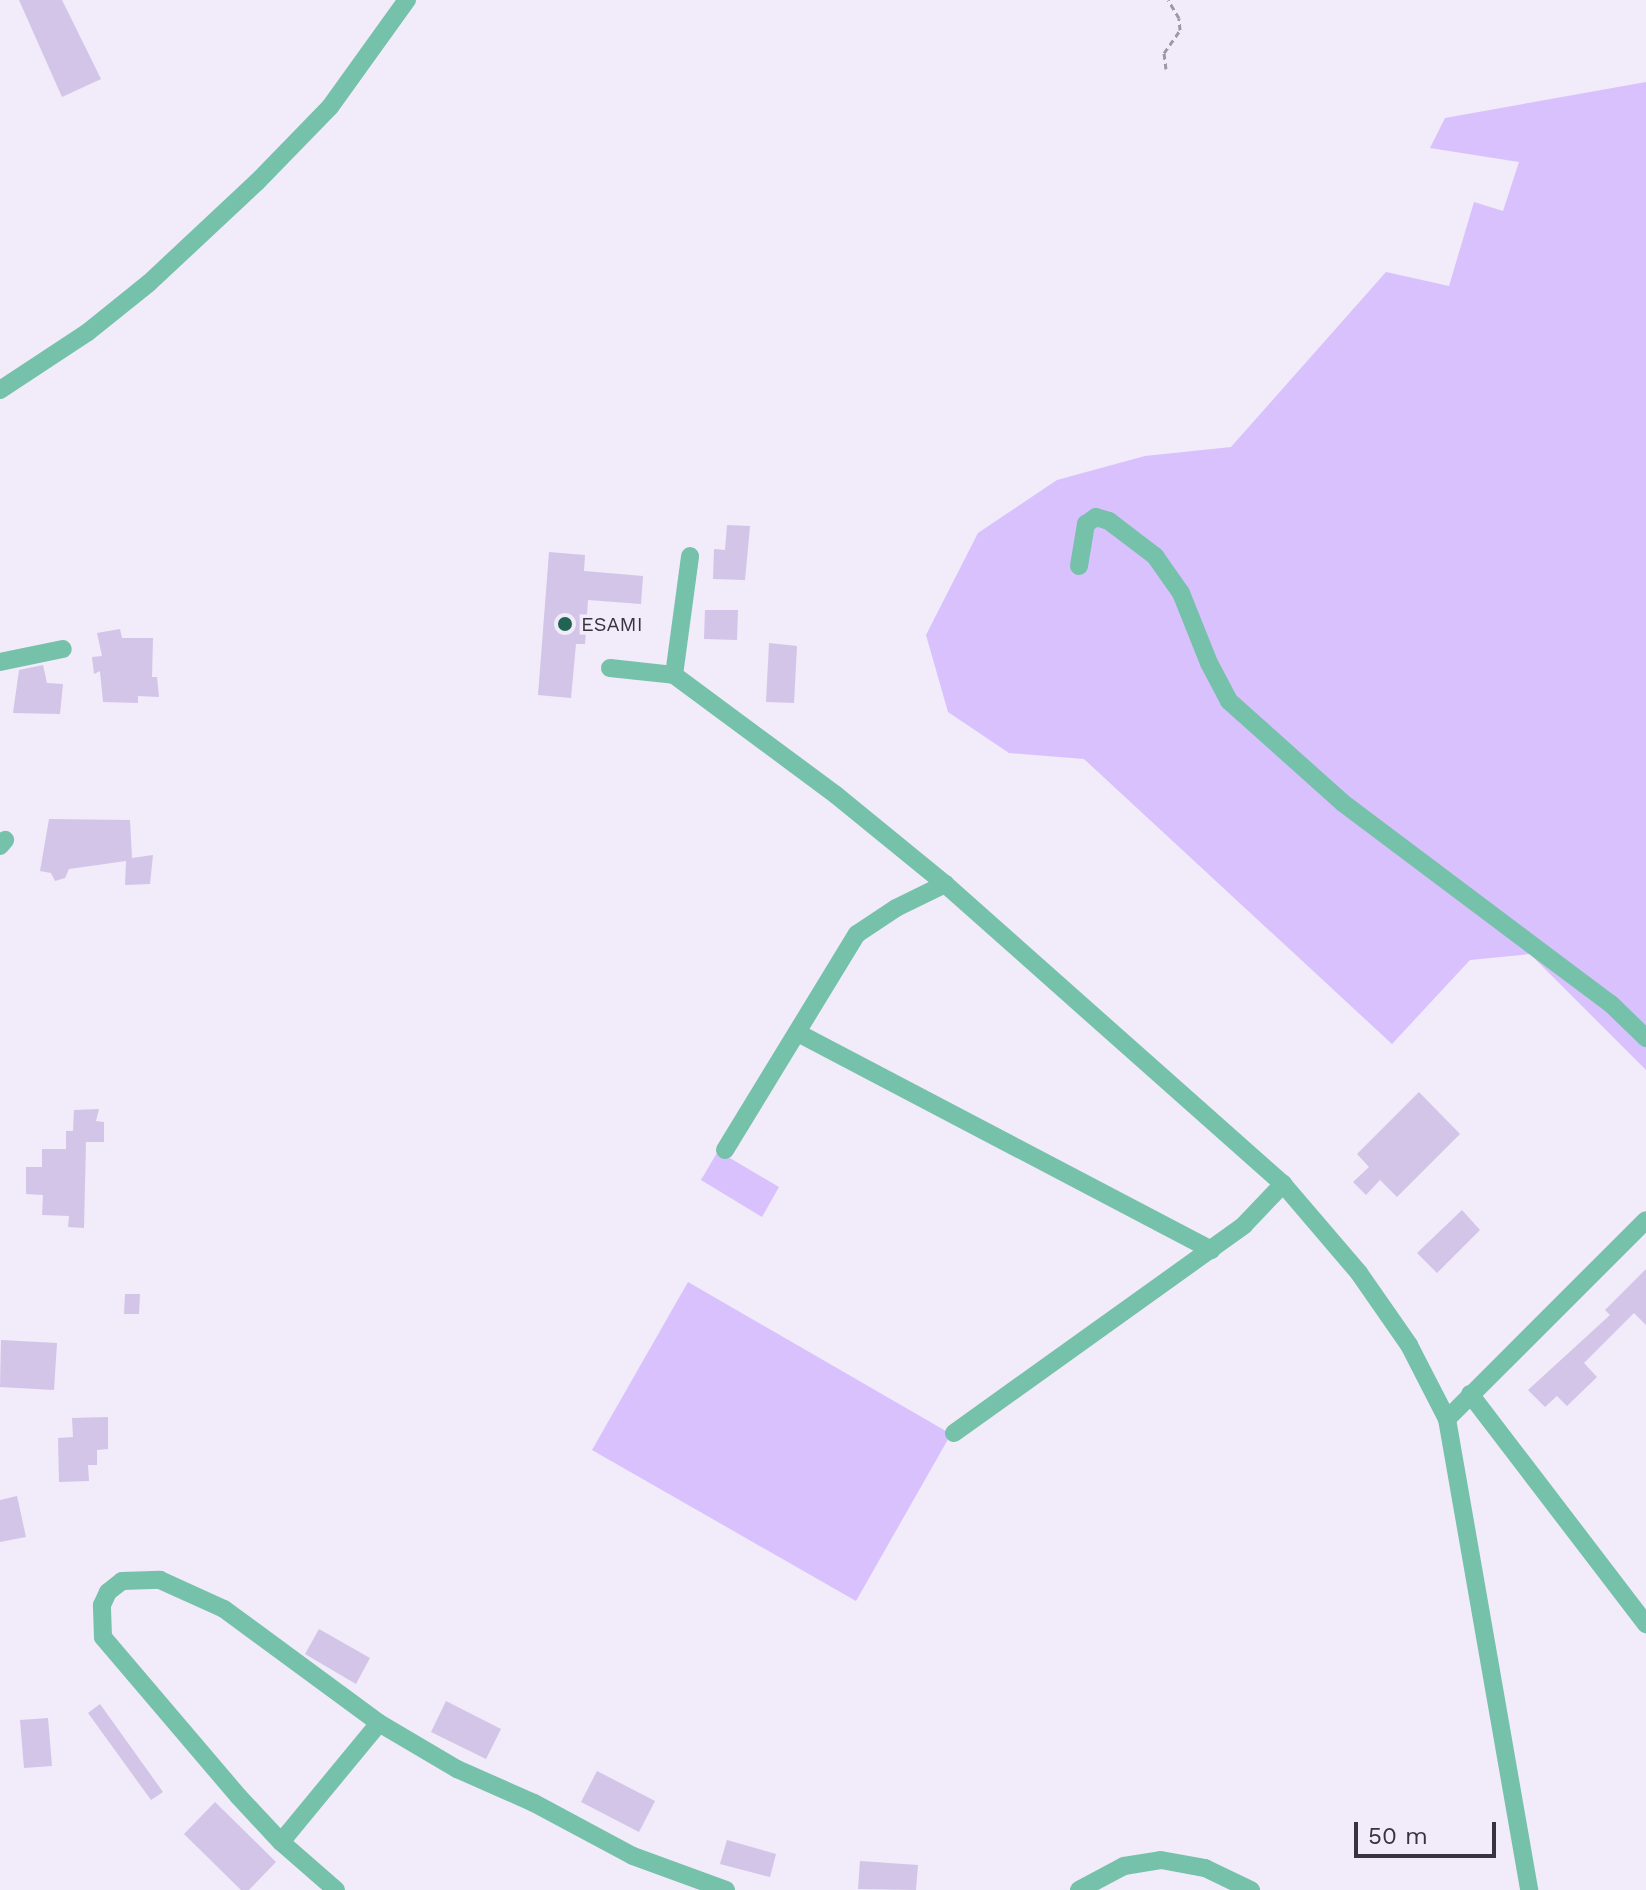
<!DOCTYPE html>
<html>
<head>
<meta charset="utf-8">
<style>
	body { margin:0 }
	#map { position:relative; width:1646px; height:1890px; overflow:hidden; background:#f1ebfa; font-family:"Work Sans",sans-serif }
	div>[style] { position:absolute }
	.green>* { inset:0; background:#d8c1fd }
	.building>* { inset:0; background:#d3c5e8 }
	.path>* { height:3px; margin-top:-1.5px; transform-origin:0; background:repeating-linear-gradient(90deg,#9d97a6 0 6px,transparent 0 10px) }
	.minor>* { height:18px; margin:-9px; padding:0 9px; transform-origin:9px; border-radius:9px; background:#75c1aa }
	.dots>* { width:22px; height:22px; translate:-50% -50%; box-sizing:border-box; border:4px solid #f1ebfa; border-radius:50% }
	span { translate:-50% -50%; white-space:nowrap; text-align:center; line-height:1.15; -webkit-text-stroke:7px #f1ebfa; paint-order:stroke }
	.poi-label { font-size:20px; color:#393341 }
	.left { translate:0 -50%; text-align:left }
	.scale { position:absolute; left:1354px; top:1822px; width:142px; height:36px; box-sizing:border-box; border:4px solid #393341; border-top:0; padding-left:10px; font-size:24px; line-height:28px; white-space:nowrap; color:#393341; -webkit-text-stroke:6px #f1ebfa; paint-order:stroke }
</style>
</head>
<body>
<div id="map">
	<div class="green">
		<i style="clip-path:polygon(1646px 82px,1646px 1070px,1530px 954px,1470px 960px,1392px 1044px,1084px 759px,1009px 753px,948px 712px,926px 635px,978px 533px,1057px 480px,1145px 456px,1231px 447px,1386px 272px,1449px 286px,1474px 202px,1503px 211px,1519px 162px,1430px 148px,1445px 118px)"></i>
		<i style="clip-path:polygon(718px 1151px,779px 1187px,762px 1217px,701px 1180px)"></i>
		<i style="clip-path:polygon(688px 1282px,951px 1434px,856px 1601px,592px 1450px)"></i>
	</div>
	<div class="building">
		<i style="clip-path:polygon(19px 0,62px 0,101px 79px,62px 97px)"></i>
		<i style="clip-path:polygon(727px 525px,750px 526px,745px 580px,713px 579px,714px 549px,725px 550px)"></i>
		<i style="clip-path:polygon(549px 552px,585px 555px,584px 571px,643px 576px,641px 604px,588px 600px,585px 644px,576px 644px,571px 698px,538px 695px)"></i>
		<i style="clip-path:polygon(705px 610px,738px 610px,737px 640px,704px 639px)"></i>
		<i style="clip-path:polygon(120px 629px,122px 638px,153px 638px,152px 677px,157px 677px,159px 697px,138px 696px,138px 703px,103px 702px,100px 671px,94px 674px,92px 657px,102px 656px,97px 633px)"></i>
		<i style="clip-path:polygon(769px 643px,797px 646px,794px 703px,766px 702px)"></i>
		<i style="clip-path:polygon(43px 665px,47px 683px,63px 684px,60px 714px,13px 713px,19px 670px)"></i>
		<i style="clip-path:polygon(49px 819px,130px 820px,132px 858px,153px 855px,150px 884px,125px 885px,126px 861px,69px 869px,65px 878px,55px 881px,51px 873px,40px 871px)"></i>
		<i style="clip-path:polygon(1419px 1092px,1460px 1134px,1397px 1197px,1380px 1180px,1366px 1195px,1353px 1182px,1369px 1167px,1357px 1154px)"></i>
		<i style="clip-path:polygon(99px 1109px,96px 1121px,104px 1122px,104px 1142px,86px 1142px,84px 1228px,68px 1227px,69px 1216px,42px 1215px,43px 1195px,26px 1194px,26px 1167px,42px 1167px,42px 1149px,66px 1149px,66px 1131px,73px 1131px,74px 1110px)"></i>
		<i style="clip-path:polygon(1462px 1210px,1480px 1230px,1437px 1273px,1417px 1253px)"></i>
		<i style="clip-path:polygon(1646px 1269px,1646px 1325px,1634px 1313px,1584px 1363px,1597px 1377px,1567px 1406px,1557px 1396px,1545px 1407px,1528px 1390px,1610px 1315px,1605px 1310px)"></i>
		<i style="clip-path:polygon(125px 1294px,140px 1294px,139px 1314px,124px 1314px)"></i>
		<i style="clip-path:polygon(1px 1340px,57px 1343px,54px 1390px,0 1387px)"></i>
		<i style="clip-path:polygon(108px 1417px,108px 1449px,97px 1450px,97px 1465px,88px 1465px,89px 1481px,59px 1482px,58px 1438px,73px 1437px,72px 1418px)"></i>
		<i style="clip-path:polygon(17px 1496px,26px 1537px,0 1542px,0 1500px)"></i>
		<i style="clip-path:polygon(319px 1629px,370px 1658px,356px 1684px,305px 1654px)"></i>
		<i style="clip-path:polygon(446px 1701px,501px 1729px,486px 1759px,431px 1732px)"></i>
		<i style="clip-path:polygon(100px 1704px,163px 1792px,151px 1800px,88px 1713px)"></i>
		<i style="clip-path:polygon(48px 1718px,52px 1766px,24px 1768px,20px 1720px)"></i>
		<i style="clip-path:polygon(597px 1771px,655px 1801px,639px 1832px,581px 1802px)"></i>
		<i style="clip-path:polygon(215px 1802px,276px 1862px,249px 1890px,241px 1890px,184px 1834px)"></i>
		<i style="clip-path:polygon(727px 1840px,776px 1854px,770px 1877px,720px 1864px)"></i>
		<i style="clip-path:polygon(860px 1861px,918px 1865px,916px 1890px,858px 1889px)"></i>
	</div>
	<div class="path">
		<i style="left:1166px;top:69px;width:16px;rotate:-97deg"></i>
		<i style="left:1164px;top:53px;width:28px;rotate:-55deg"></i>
		<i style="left:1180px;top:30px;width:12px;rotate:-95deg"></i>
		<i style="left:1179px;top:18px;width:21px;rotate:-121deg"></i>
	</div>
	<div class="minor">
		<i style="left:0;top:390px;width:105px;rotate:-33.4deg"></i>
		<i style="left:88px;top:332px;width:78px;rotate:-38.8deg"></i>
		<i style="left:149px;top:283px;width:148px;rotate:-43.1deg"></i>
		<i style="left:257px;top:182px;width:105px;rotate:-45.8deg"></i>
		<i style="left:330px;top:107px;width:132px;rotate:-54.3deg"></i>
		<i style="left:1079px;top:566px;width:43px;rotate:-80.5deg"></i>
		<i style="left:1086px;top:524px;width:12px;rotate:-35deg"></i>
		<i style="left:1096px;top:517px;width:14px;rotate:17deg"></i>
		<i style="left:1109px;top:521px;width:58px;rotate:37.3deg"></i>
		<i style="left:1155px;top:556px;width:45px;rotate:54.9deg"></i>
		<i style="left:1181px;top:593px;width:75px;rotate:68.2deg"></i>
		<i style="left:1209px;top:663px;width:43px;rotate:62.2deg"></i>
		<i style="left:1229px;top:701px;width:153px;rotate:41.8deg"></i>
		<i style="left:1343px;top:803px;width:335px;rotate:36.9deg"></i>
		<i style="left:1611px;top:1004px;width:49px;rotate:44.2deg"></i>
		<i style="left:0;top:662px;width:64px;rotate:-11.7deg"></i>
		<i style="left:610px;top:668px;width:64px;rotate:6.2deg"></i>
		<i style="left:674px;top:675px;width:202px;rotate:36.5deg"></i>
		<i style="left:836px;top:795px;width:141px;rotate:39.2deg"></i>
		<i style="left:945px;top:884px;width:452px;rotate:41.6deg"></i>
		<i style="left:1283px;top:1184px;width:117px;rotate:49.5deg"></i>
		<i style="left:1359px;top:1273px;width:88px;rotate:55.2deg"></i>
		<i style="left:1409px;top:1345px;width:83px;rotate:62.8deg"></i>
		<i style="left:1447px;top:1419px;width:478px;rotate:80.1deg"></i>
		<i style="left:674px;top:675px;width:120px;rotate:-82.3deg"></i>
		<i style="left:0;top:846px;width:8px;rotate:-50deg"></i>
		<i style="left:798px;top:1033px;width:467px;rotate:27.7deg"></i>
		<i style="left:725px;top:1150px;width:253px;rotate:-58.6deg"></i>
		<i style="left:857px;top:934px;width:47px;rotate:-33.7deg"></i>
		<i style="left:896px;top:908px;width:55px;rotate:-26.1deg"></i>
		<i style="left:1470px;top:1394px;width:290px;rotate:52.6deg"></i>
		<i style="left:1447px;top:1419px;width:281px;rotate:-45deg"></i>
		<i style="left:954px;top:1433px;width:357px;rotate:-35.6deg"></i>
		<i style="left:1244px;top:1225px;width:57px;rotate:-46.4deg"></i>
		<i style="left:281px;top:1842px;width:154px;rotate:-50.5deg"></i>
		<i style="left:336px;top:1890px;width:73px;rotate:-138.9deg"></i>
		<i style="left:281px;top:1842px;width:62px;rotate:-133deg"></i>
		<i style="left:239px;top:1797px;width:210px;rotate:-130.4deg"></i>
		<i style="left:103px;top:1637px;width:32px;rotate:-92deg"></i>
		<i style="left:102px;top:1605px;width:14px;rotate:-65deg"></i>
		<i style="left:108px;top:1592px;width:18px;rotate:-38deg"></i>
		<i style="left:122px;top:1581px;width:38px;rotate:-2deg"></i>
		<i style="left:160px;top:1580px;width:70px;rotate:24.4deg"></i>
		<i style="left:224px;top:1609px;width:192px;rotate:36.3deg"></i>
		<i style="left:379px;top:1723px;width:91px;rotate:30.5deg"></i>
		<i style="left:457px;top:1769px;width:84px;rotate:23.8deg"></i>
		<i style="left:534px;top:1803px;width:112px;rotate:28.2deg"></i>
		<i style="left:633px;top:1856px;width:99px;rotate:20.1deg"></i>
		<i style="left:1079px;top:1890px;width:51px;rotate:-28.1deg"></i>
		<i style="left:1124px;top:1866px;width:37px;rotate:-9deg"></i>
		<i style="left:1161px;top:1860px;width:45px;rotate:10.3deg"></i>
		<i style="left:1205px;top:1868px;width:51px;rotate:25.6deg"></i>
	</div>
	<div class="dots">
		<i style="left:565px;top:624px;background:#226453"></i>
	</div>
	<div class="poi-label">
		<span class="left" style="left:581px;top:624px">ESAMI</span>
	</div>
	<div class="scale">50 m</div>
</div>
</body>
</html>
